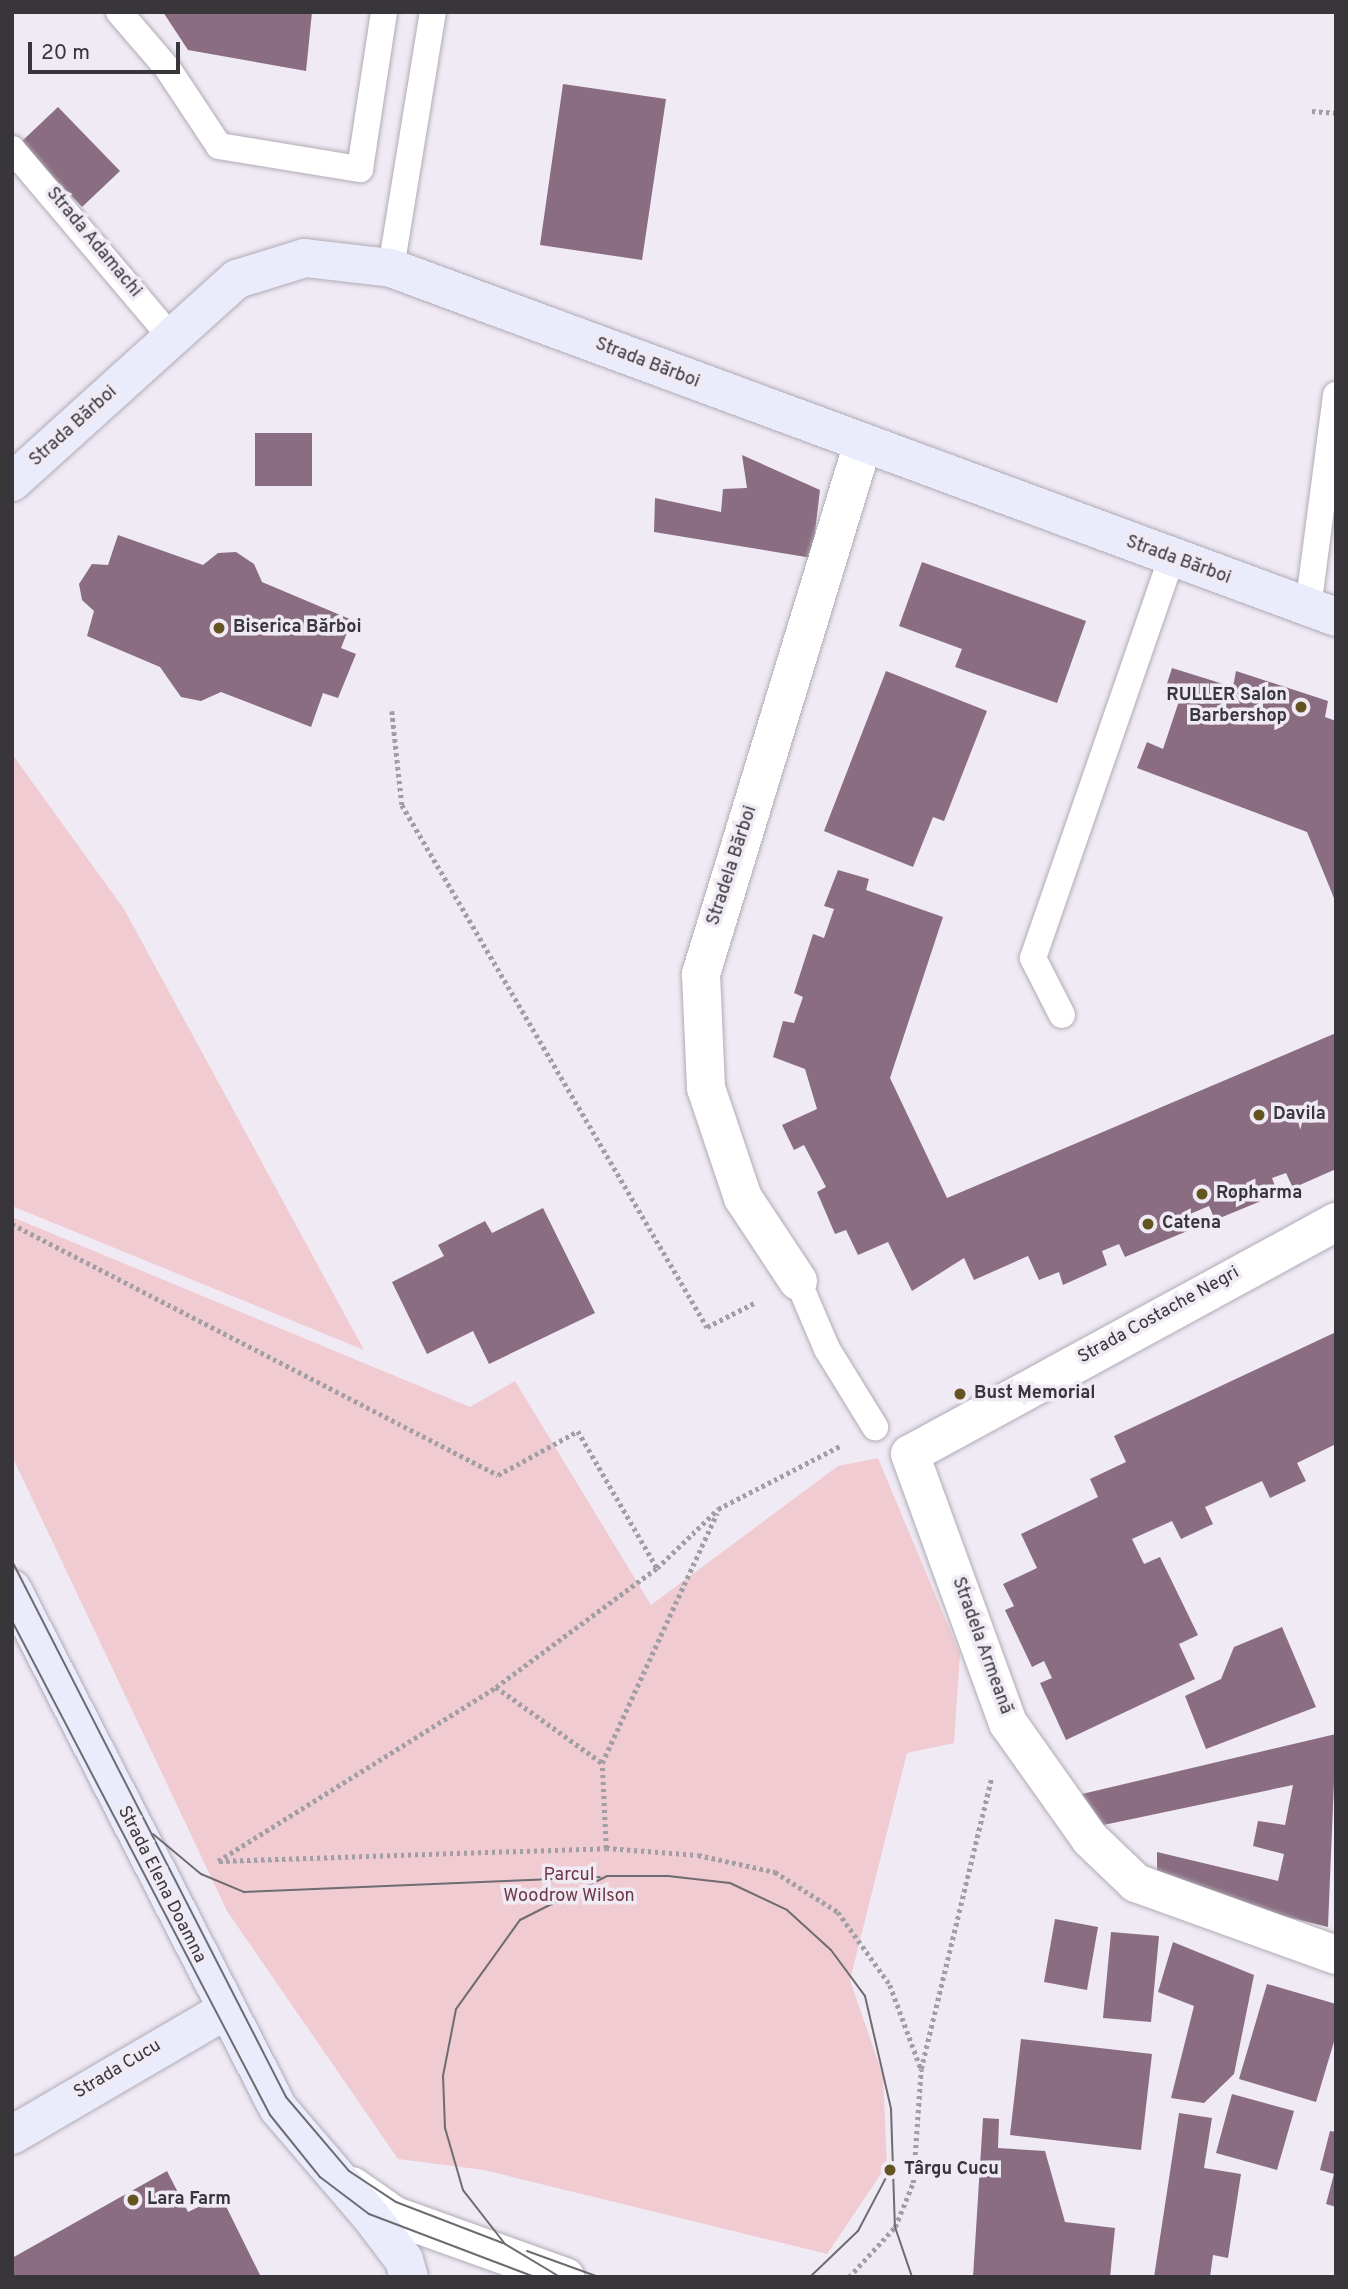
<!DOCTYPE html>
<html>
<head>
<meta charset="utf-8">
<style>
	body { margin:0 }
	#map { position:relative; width:1348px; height:2289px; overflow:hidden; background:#f0eaf5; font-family:Overpass,sans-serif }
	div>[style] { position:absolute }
	.green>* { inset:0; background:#f0cbd2 }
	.building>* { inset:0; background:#8a6d81 }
	.path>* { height:4.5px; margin-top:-2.25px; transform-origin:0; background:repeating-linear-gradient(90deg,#a29ea6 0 3.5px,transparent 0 7px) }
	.roads { filter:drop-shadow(0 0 2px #b0abb5) drop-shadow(0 0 2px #b0abb5) }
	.lane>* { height:26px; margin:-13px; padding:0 13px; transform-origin:13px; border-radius:13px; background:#fff }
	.street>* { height:38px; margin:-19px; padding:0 19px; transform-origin:19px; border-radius:19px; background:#fff }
	.secondary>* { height:38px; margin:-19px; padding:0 19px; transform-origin:19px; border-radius:19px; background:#ebecfb }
	.tram>* { height:2px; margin:-1px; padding:0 1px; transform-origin:1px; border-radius:1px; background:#6e6b71 }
	.dots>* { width:19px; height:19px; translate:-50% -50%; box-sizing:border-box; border:4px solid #f0eaf5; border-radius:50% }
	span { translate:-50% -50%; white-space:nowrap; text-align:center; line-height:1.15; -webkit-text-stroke:7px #f0eaf5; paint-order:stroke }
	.street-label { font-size:18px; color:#38363a }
	.poi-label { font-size:18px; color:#38363a; font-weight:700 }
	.left { translate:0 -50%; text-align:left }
	.right { translate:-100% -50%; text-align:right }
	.park-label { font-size:18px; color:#6e3845 }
	.frame { position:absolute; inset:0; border:14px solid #38363a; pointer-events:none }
	.scale { position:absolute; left:28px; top:42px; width:152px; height:32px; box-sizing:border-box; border:4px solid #38363a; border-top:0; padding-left:9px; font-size:21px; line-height:24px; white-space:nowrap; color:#38363a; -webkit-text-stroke:5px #f0eaf5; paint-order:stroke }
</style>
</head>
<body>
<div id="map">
	<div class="green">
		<i style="clip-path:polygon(12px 754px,124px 909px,364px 1350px,12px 1206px)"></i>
		<i style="clip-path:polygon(12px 1217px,470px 1407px,515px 1381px,651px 1605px,838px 1466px,878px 1458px,960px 1654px,954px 1743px,907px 1753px,850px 1980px,883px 2076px,887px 2165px,827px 2254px,484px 2170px,398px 2159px,227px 1911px,12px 1456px)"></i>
	</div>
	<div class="building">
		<i style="clip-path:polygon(163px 12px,312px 12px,306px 71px,188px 50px)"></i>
		<i style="clip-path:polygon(563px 84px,666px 99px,642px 260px,540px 245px)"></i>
		<i style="clip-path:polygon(58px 107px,120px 171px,82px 207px,20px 143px)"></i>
		<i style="clip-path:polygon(255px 433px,312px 433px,312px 486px,255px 486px)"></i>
		<i style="clip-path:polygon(742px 455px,820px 490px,812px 558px,654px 532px,655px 498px,721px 512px,723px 489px,747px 488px)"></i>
		<i style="clip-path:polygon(118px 535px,203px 565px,218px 553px,236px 552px,254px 564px,262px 582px,352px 620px,341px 648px,356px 654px,338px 698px,323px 693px,311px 727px,221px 692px,201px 701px,181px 697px,160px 667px,87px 636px,94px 611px,82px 600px,79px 584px,92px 564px,108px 565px)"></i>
		<i style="clip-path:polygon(922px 562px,1086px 621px,1057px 703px,955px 667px,962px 649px,899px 626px)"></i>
		<i style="clip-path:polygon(1172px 668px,1233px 687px,1236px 671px,1328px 701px,1325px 717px,1336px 721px,1336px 903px,1307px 832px,1137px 768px,1147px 742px,1163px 749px,1180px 698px,1164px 693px)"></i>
		<i style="clip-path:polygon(886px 671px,987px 711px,944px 821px,933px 817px,913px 867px,824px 831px)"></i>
		<i style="clip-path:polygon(838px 870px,869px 879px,866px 890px,943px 917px,890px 1078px,947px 1198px,1336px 1033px,1336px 1169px,1293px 1188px,1286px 1173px,1272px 1178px,1278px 1194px,1215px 1220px,1209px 1206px,1190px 1214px,1197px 1227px,1125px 1257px,1119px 1244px,1102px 1251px,1107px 1265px,1063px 1285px,1059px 1272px,1039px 1280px,1028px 1256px,974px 1280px,964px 1258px,912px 1291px,888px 1242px,858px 1255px,846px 1230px,835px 1234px,817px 1192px,826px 1187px,804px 1145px,794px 1150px,782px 1125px,817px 1109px,805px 1069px,773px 1057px,783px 1021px,794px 1023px,803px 997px,794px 993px,813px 934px,824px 938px,834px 909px,824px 906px)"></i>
		<i style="clip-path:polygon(543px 1208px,595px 1313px,489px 1364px,473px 1331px,427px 1354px,392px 1282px,444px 1256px,438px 1245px,485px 1221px,492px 1233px)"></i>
		<i style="clip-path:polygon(1336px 1332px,1336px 1444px,1297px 1463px,1306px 1481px,1270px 1498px,1262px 1481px,1205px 1507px,1213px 1524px,1181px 1539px,1172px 1521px,1132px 1539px,1144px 1564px,1160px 1557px,1198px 1635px,1179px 1644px,1195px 1679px,1066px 1740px,1040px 1683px,1052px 1678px,1044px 1661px,1032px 1667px,1005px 1610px,1014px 1606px,1003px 1584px,1037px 1568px,1021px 1534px,1098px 1497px,1090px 1479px,1126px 1462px,1114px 1436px)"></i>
		<i style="clip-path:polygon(1282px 1627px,1316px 1707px,1206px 1749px,1185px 1696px,1221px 1679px,1234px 1647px)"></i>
		<i style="clip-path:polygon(1336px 1734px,1328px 1927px,1157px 1885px,1157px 1852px,1278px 1881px,1284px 1854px,1253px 1846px,1258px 1821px,1285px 1825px,1293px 1785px,1094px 1827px,1082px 1794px)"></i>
		<i style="clip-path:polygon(1055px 1919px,1098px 1927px,1087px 1990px,1044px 1982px)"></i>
		<i style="clip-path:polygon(1111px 1932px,1159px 1936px,1151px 2022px,1103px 2018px)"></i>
		<i style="clip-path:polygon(1173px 1942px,1254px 1975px,1234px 2074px,1204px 2103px,1171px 2098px,1194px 2006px,1158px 1992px)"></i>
		<i style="clip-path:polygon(1267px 1984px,1336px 2004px,1336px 2035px,1316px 2102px,1239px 2079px)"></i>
		<i style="clip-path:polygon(1021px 2039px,1152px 2054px,1141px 2150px,1010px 2135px)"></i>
		<i style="clip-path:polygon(1232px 2094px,1294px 2111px,1277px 2170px,1216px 2153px)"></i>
		<i style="clip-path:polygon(1179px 2113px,1212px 2118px,1204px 2168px,1241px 2174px,1228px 2258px,1213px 2255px,1210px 2277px,1154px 2277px)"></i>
		<i style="clip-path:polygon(983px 2118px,999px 2119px,998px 2148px,1045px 2151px,1065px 2222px,1115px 2228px,1110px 2277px,973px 2277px)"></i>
		<i style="clip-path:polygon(1330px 2131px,1336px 2132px,1336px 2207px,1326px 2204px,1334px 2174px,1320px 2170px)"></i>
		<i style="clip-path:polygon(167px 2171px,188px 2212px,221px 2196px,261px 2277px,12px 2277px,12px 2258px)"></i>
	</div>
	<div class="path">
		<i style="left:1312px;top:111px;width:24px;rotate:5deg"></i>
		<i style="left:392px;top:711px;width:95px;rotate:83.9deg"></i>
		<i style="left:402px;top:805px;width:605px;rotate:59.7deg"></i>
		<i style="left:707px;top:1327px;width:55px;rotate:-27deg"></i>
		<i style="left:12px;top:1224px;width:547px;rotate:27.31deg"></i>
		<i style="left:498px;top:1475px;width:91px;rotate:-28.8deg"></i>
		<i style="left:578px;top:1431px;width:158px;rotate:60deg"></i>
		<i style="left:496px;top:1687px;width:130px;rotate:35.6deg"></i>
		<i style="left:606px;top:1848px;width:85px;rotate:-92.7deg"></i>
		<i style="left:602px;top:1763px;width:275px;rotate:-65.3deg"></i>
		<i style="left:218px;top:1861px;width:328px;rotate:-32deg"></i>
		<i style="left:496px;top:1687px;width:200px;rotate:-36.5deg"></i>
		<i style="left:657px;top:1568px;width:85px;rotate:-44deg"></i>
		<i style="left:718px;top:1509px;width:140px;rotate:-27.3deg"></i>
		<i style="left:219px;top:1861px;width:387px;rotate:-1.9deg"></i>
		<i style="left:606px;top:1848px;width:92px;rotate:4.4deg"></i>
		<i style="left:698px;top:1855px;width:79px;rotate:12.4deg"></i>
		<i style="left:775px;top:1872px;width:75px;rotate:32.4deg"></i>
		<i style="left:838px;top:1912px;width:90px;rotate:54.5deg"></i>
		<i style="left:890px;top:1985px;width:90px;rotate:69.7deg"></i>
		<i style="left:849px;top:2277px;width:68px;rotate:-47.4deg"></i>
		<i style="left:895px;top:2227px;width:48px;rotate:-67.8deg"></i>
		<i style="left:913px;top:2183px;width:114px;rotate:-86deg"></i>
		<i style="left:921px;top:2069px;width:298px;rotate:-76.4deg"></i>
	</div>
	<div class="roads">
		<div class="lane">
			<i style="left:119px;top:12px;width:75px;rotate:49.3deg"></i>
			<i style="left:168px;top:69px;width:92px;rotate:56.5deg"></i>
			<i style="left:219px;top:146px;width:143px;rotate:9.3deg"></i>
			<i style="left:360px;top:169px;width:159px;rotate:-81.3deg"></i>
			<i style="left:12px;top:149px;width:248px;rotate:49.8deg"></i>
			<i style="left:391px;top:268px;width:259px;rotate:-80.7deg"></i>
			<i style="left:1308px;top:608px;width:215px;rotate:-82.5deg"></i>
			<i style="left:1062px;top:1015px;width:64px;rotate:-117deg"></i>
			<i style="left:1033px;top:958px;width:422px;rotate:-70.9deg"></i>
			<i style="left:798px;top:1281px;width:74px;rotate:66.9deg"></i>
			<i style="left:827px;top:1349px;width:92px;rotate:58.4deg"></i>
		</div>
		<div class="street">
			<i style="left:1336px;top:1222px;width:485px;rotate:151.4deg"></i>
			<i style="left:910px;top:1454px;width:286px;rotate:70deg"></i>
			<i style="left:1008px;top:1723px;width:142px;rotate:54.7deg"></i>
			<i style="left:1090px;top:1839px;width:64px;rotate:43.7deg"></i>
			<i style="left:1136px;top:1883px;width:213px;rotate:19.8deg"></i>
			<i style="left:798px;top:1281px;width:100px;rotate:-123.5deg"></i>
			<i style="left:743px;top:1198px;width:116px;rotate:-108.6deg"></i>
			<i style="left:706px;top:1088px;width:114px;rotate:-92.5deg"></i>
			<i style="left:701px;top:974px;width:555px;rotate:-73.03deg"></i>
			<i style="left:352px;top:2186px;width:52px;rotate:34.9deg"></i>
			<i style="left:395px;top:2216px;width:181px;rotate:19.7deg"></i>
		</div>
		<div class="secondary">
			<i style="left:12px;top:482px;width:303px;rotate:-42.1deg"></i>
			<i style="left:237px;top:279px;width:71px;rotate:-17.2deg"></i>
			<i style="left:305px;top:258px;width:87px;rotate:6.6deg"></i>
			<i style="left:391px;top:268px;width:1007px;rotate:20.27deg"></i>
			<i style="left:12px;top:1589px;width:583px;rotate:62.86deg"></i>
			<i style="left:278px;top:2108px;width:140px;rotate:49.4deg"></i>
			<i style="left:369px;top:2214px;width:58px;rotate:52.7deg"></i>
			<i style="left:404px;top:2260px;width:18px;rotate:74deg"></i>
			<i style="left:12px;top:2135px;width:248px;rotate:-30.3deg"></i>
		</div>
	</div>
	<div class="tram">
		<i style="left:12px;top:1561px;width:602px;rotate:62.92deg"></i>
		<i style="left:286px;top:2097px;width:97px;rotate:49.6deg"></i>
		<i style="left:349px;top:2171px;width:56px;rotate:33.4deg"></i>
		<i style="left:396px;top:2202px;width:115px;rotate:21deg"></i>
		<i style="left:12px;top:1621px;width:557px;rotate:62.42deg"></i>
		<i style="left:270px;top:2115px;width:80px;rotate:51.1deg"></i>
		<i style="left:320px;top:2177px;width:61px;rotate:37.1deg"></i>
		<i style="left:369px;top:2214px;width:178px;rotate:20.8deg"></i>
		<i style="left:153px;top:1834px;width:62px;rotate:39.8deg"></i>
		<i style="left:201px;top:1874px;width:47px;rotate:22.7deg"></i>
		<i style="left:244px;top:1892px;width:356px;rotate:-2.4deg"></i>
		<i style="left:527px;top:2251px;width:77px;rotate:19.9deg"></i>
		<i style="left:560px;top:2277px;width:64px;rotate:-149deg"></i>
		<i style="left:505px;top:2244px;width:68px;rotate:-127.9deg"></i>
		<i style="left:463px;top:2190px;width:65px;rotate:-106.2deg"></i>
		<i style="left:445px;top:2128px;width:52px;rotate:-92.2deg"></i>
		<i style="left:443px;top:2076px;width:68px;rotate:-79deg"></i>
		<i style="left:456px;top:2009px;width:110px;rotate:-54.3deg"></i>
		<i style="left:520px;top:1920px;width:97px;rotate:-26.8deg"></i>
		<i style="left:607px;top:1876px;width:61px"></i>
		<i style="left:668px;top:1876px;width:62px;rotate:6.4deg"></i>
		<i style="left:730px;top:1883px;width:63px;rotate:25.3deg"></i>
		<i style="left:787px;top:1910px;width:59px;rotate:42.3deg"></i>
		<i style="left:831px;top:1950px;width:57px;rotate:53.5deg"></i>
		<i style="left:865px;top:1996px;width:116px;rotate:77deg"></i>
		<i style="left:891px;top:2109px;width:118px;rotate:88.1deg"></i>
		<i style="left:895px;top:2227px;width:53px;rotate:71.2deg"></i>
		<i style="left:810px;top:2277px;width:66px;rotate:-43.8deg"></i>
		<i style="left:858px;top:2231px;width:69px;rotate:-62.3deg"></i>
	</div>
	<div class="dots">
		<i style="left:219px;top:628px;background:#645421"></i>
		<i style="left:1301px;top:707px;background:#645421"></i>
		<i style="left:1259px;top:1115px;background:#645421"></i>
		<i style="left:1202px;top:1194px;background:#645421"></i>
		<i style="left:1148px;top:1224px;background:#645421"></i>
		<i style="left:960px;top:1394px;background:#645421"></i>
		<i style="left:890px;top:2170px;background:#645421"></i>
		<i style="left:133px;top:2200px;background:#645421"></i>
	</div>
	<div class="street-label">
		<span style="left:93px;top:243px;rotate:50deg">Strada Adamachi</span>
		<span style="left:647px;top:364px;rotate:21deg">Strada Bărboi</span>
		<span style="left:74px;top:427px;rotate:-42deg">Strada Bărboi</span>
		<span style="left:1178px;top:561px;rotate:20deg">Strada Bărboi</span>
		<span style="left:733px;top:866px;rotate:-72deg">Stradela Bărboi</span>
		<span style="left:1159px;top:1316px;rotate:-29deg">Strada Costache Negri</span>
		<span style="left:981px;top:1646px;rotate:70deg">Stradela Armeană</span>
		<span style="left:161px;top:1885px;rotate:63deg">Strada Elena Doamna</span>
		<span style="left:118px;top:2070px;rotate:-31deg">Strada Cucu</span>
	</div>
	<div class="poi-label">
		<span class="left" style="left:233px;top:628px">Biserica Bărboi</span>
		<span class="right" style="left:1287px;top:707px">RULLER Salon<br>Barbershop</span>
		<span class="left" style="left:1273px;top:1115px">Davila</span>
		<span class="left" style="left:1216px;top:1194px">Ropharma</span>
		<span class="left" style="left:1162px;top:1224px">Catena</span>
		<span class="left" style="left:974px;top:1394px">Bust Memorial</span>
		<span class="left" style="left:904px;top:2170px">Târgu Cucu</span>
		<span class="left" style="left:147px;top:2200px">Lara Farm</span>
	</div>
	<div class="park-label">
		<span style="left:569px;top:1887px">Parcul<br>Woodrow Wilson</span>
	</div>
	<div class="frame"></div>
	<div class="scale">20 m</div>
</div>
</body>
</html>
